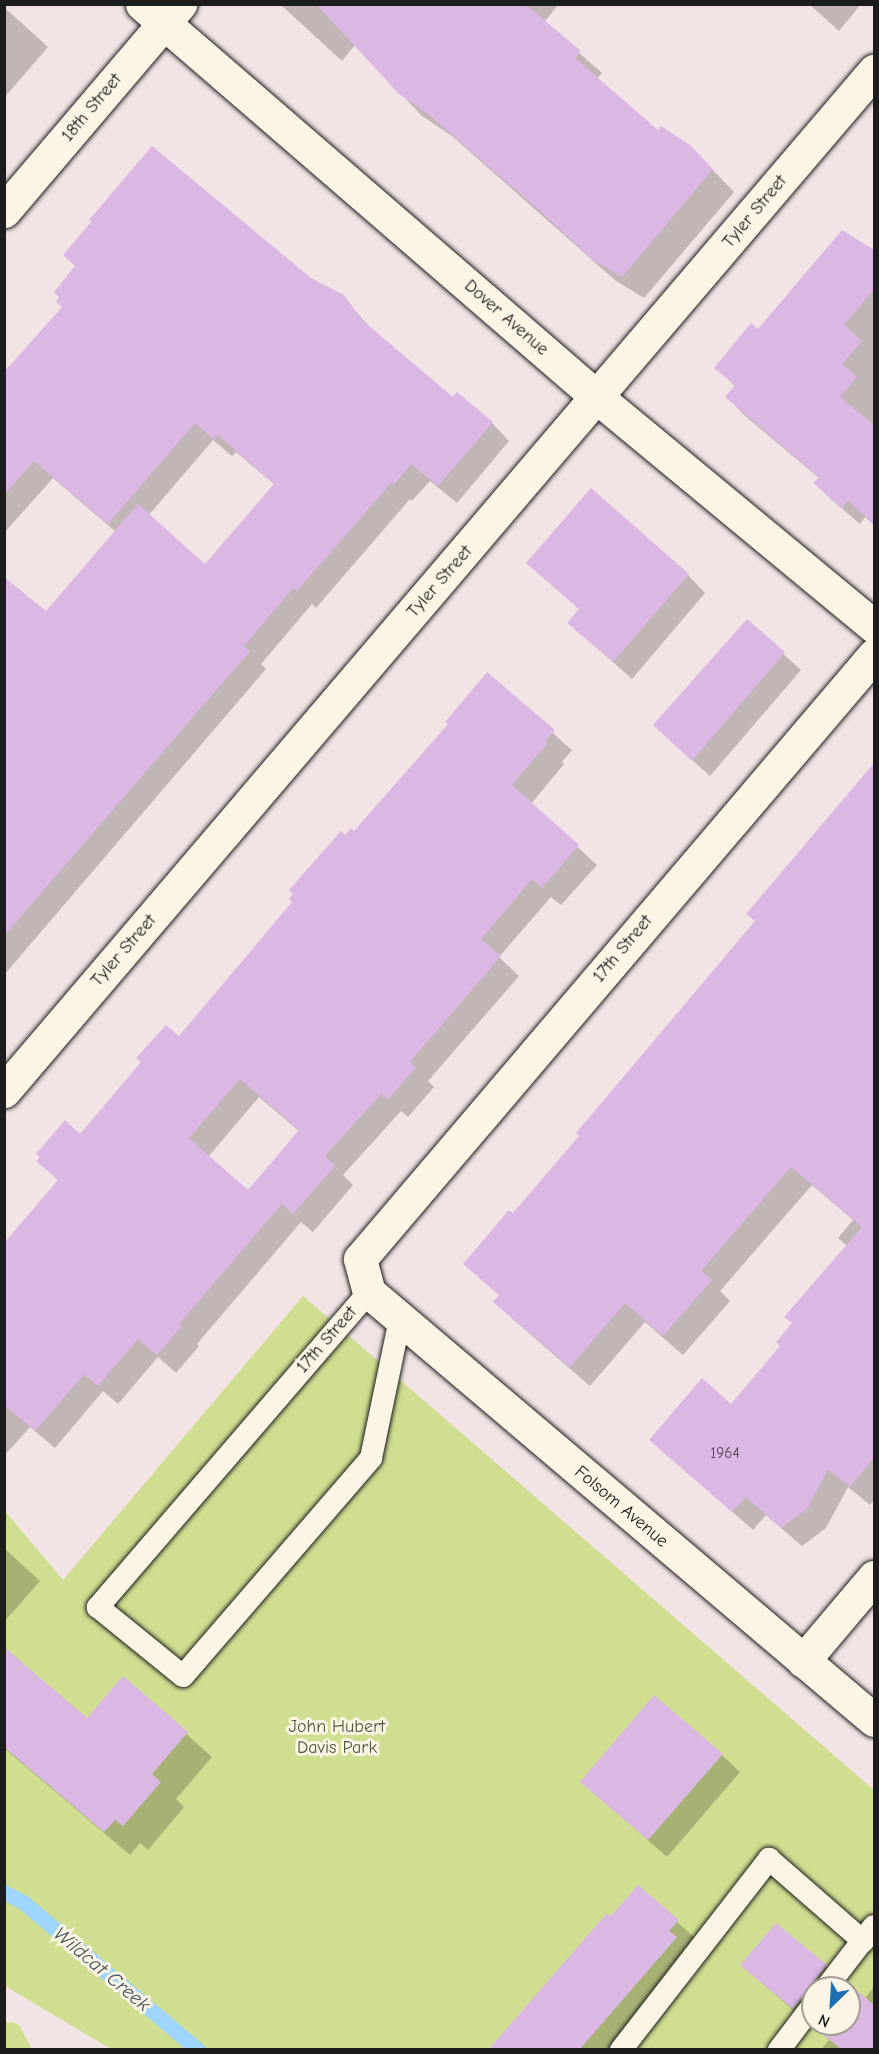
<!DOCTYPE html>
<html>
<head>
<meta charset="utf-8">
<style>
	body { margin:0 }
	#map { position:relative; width:879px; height:2054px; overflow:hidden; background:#f2e3e4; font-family:"Comic Neue",sans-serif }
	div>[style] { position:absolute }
	.green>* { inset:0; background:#d0de91 }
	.shadow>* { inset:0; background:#0003 }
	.stream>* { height:15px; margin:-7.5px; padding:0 7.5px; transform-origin:7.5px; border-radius:7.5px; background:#9ed6fd }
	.building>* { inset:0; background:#dab8e3 }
	.roads { filter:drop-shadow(0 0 2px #1c1c1c) drop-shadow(0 0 2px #1c1c1c) }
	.lane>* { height:22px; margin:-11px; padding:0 11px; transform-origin:11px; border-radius:11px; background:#fcf5e5 }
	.street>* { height:33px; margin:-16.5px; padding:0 16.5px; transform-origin:16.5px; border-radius:16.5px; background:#fcf5e5 }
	span { translate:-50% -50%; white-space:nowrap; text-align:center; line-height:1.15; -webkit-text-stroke:6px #fcf5e5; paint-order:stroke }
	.number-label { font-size:15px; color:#4c434e }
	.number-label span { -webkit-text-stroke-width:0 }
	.street-label { font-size:18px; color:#1c1c1c }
	.park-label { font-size:18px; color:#52563f }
	.water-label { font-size:20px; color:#435460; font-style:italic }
	.frame { position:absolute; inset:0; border:6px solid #1c1c1c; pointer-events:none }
	.north { position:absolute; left:801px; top:1976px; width:60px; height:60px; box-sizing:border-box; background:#fcf5e5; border:2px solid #a29e95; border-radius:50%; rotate:205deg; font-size:16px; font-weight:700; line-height:24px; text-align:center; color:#1c1c1c }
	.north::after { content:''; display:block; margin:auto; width:21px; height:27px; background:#1f6fb2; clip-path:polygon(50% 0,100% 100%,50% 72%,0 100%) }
</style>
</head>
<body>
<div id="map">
	<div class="green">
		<i style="clip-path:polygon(evenodd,303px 1296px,874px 1790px,874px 2049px,111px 2049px,5px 1986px,4px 1510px,63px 1580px,303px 1296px,813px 1988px,849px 1988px,849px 2024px,813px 2024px,813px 1988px)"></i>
		<i style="clip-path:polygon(12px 2022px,19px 2025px,32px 2049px,5px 2049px,5px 2023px)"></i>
	</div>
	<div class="shadow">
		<i style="clip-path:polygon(559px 4px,544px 22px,602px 73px,597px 79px,659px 132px,712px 169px,734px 192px,644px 298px,616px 281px,452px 136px,422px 116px,355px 45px,342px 61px,281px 5px)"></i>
		<i style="clip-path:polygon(809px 4px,861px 4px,839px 31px)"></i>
		<i style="clip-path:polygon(4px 7px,48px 47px,4px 98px)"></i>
		<i style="clip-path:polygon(868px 248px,874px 254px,874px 525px,865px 517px,860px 524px,832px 500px,815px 483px,819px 478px,743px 414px,727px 397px,736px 387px,716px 367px,759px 331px)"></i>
		<i style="clip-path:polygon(evenodd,310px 279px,343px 297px,374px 332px,453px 399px,492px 423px,509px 441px,457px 503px,430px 481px,412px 501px,410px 499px,316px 608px,312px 604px,261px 664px,266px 669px,4px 975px,4px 578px,46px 613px,116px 532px,53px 478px,4px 533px,4px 378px,310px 279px,213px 440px,232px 456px,236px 452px,275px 485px,205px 566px,148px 516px,213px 440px)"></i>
		<i style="clip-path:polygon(528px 563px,688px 575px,705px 593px,632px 679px,569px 623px,580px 610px)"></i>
		<i style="clip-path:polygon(747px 621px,801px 670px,710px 776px,671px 741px)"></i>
		<i style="clip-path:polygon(evenodd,487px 675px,572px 750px,562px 762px,564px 764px,531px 804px,597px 865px,561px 905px,551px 897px,499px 957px,519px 976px,428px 1081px,434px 1087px,408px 1117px,401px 1111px,343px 1175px,353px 1185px,313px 1232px,301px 1222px,197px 1344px,199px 1346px,176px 1373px,158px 1357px,118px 1404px,103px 1391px,55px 1448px,30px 1427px,4px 1456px,4px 1246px,59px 1181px,38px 1161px,81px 1136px,179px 1038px,294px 902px,345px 837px,355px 834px,450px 724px,487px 675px,259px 1097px,299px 1131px,248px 1192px,208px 1157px,259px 1097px)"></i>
		<i style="clip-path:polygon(874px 766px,874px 908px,869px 915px,874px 920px,874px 1500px,870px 1505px,848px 1487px,826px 1528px,802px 1546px,766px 1515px,753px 1530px,651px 1440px,732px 1406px,782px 1346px,793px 1324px,847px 1246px,838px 1238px,853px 1220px,812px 1185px,720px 1291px,730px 1301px,683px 1355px,645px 1322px,590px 1386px,515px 1321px,495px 1302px,500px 1296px,465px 1264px,513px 1215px,581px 1136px,756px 922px,748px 914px)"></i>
		<i style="clip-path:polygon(4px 1548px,40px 1581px,4px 1622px)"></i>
		<i style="clip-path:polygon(4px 1671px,87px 1720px,123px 1678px,212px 1757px,176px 1799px,184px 1807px,148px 1850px,140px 1843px,130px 1855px,4px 1748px)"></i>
		<i style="clip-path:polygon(722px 1755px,740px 1772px,667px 1857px,582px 1782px)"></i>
		<i style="clip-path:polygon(638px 1887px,703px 1945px,625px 2050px,491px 2050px,607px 1915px,611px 1918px)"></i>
		<i style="clip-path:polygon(742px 1965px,826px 1966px,843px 1984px,840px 1988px,813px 1988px,811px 2026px)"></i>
		<i style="clip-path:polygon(848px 1985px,864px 1999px,874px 1987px,874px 2050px,821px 2050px,829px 2040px,816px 2026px,817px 2024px,849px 2024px,849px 1988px,845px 1988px)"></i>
	</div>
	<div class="stream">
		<i style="left:4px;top:1892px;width:21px;rotate:28deg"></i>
		<i style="left:23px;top:1902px;width:229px;rotate:40.2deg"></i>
	</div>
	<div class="building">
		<i style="clip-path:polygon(316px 4px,525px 4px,581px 51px,575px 58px,658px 130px,661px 126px,690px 145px,713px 169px,622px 277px,593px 260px,539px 210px,428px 114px,399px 94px)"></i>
		<i style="clip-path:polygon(152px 146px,311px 278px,344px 295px,362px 320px,453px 397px,457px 392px,493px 422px,438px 486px,411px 464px,394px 485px,391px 483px,297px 591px,293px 588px,244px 646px,250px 651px,4px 936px,4px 577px,46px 611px,138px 504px,205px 564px,274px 484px,218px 435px,214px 440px,195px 423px,108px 524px,34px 461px,4px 495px,4px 372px,62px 307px,56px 302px,59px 297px,54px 292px,75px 266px,63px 255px,91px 222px,89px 220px)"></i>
		<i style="clip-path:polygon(842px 230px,874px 250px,874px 289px,844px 325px,862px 341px,842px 364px,857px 377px,840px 397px,874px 425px,874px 524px,848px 501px,842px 508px,813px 483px,819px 477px,725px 397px,735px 385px,714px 368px,751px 323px,758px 329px)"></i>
		<i style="clip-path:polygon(591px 488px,689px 574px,613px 662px,567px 623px,579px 609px,526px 563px)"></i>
		<i style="clip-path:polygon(747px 619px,785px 652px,692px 761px,653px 725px)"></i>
		<i style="clip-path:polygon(evenodd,487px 672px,555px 730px,545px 742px,547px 744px,512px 785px,579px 845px,542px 888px,532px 879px,481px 939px,501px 956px,410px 1062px,416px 1067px,388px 1100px,381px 1094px,325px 1156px,335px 1166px,293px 1214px,282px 1204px,179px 1324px,182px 1326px,157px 1355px,138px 1339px,98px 1386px,84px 1374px,35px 1431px,4px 1405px,4px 1243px,58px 1180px,36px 1161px,40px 1157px,36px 1154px,65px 1120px,80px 1134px,141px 1062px,136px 1058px,166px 1025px,179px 1036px,292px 902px,289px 899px,293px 894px,289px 890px,341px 831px,345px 835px,351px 828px,354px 831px,448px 724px,445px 722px,487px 672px,240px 1079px,299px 1130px,248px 1190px,189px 1138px,240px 1079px)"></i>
		<i style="clip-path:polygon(874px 763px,874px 1458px,850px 1487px,828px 1469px,807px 1509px,781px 1528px,746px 1497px,732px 1512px,649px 1440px,702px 1378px,731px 1404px,780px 1346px,776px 1342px,792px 1323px,784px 1317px,862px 1227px,791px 1167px,701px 1271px,712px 1280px,663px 1336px,625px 1303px,570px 1367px,493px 1302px,499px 1295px,463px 1264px,509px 1210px,513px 1213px,579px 1136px,576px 1133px,755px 921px,746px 914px)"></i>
		<i style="clip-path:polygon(4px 1647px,87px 1718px,123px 1676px,188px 1732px,152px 1774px,161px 1782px,123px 1826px,115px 1820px,104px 1832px,4px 1747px)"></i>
		<i style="clip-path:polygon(654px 1695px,723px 1754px,648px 1840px,580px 1782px)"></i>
		<i style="clip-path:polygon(638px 1885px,679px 1920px,669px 1931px,677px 1937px,580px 2049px,489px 2049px,607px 1913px,611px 1916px)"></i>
		<i style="clip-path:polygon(776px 1923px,827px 1965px,815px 1980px,813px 1992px,803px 1996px,793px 2009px,740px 1965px)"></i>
		<i style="clip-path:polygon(847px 1982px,874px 2005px,874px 2049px,841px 2049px,814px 2027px,816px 2024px,849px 2024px,849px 1988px,843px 1988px)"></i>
	</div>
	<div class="roads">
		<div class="lane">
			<i style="left:369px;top:1292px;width:416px;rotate:130.7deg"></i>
			<i style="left:98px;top:1607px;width:109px;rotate:39.1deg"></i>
			<i style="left:183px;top:1676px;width:288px;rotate:-49.2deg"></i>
			<i style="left:371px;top:1458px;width:142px;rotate:-78.2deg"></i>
			<i style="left:826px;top:1988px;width:78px;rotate:-52.3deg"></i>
			<i style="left:621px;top:2050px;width:242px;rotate:-52.2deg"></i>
			<i style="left:769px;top:1859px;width:125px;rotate:41.1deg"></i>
			<i style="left:779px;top:2050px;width:56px;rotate:-52.9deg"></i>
		</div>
		<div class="street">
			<i style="left:142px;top:4px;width:603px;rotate:40.83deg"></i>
			<i style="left:598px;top:398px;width:358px;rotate:39.6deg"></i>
			<i style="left:4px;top:211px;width:272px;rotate:-49.6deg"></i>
			<i style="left:874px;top:655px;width:793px;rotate:130.4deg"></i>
			<i style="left:360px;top:1259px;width:34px;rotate:75deg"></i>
			<i style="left:369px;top:1292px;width:662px;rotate:40.28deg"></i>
			<i style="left:4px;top:1091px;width:1341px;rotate:-49.54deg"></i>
			<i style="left:803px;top:1661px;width:110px;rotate:-49.8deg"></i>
		</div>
	</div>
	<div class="number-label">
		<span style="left:725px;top:1454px">1964</span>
	</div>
	<div class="street-label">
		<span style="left:92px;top:108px;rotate:-50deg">18th Street</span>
		<span style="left:755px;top:212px;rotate:-50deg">Tyler Street</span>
		<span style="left:506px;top:318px;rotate:41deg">Dover Avenue</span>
		<span style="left:440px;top:582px;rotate:-49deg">Tyler Street</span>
		<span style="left:623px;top:949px;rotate:-50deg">17th Street</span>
		<span style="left:124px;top:951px;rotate:-49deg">Tyler Street</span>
		<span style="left:327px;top:1340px;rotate:-49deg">17th Street</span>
		<span style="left:621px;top:1507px;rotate:40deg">Folsom Avenue</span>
	</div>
	<div class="park-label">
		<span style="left:337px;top:1738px">John Hubert<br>Davis Park</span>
	</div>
	<div class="water-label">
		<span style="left:102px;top:1969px;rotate:40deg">Wildcat Creek</span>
	</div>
	<div class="frame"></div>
	<div class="north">N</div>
</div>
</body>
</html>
